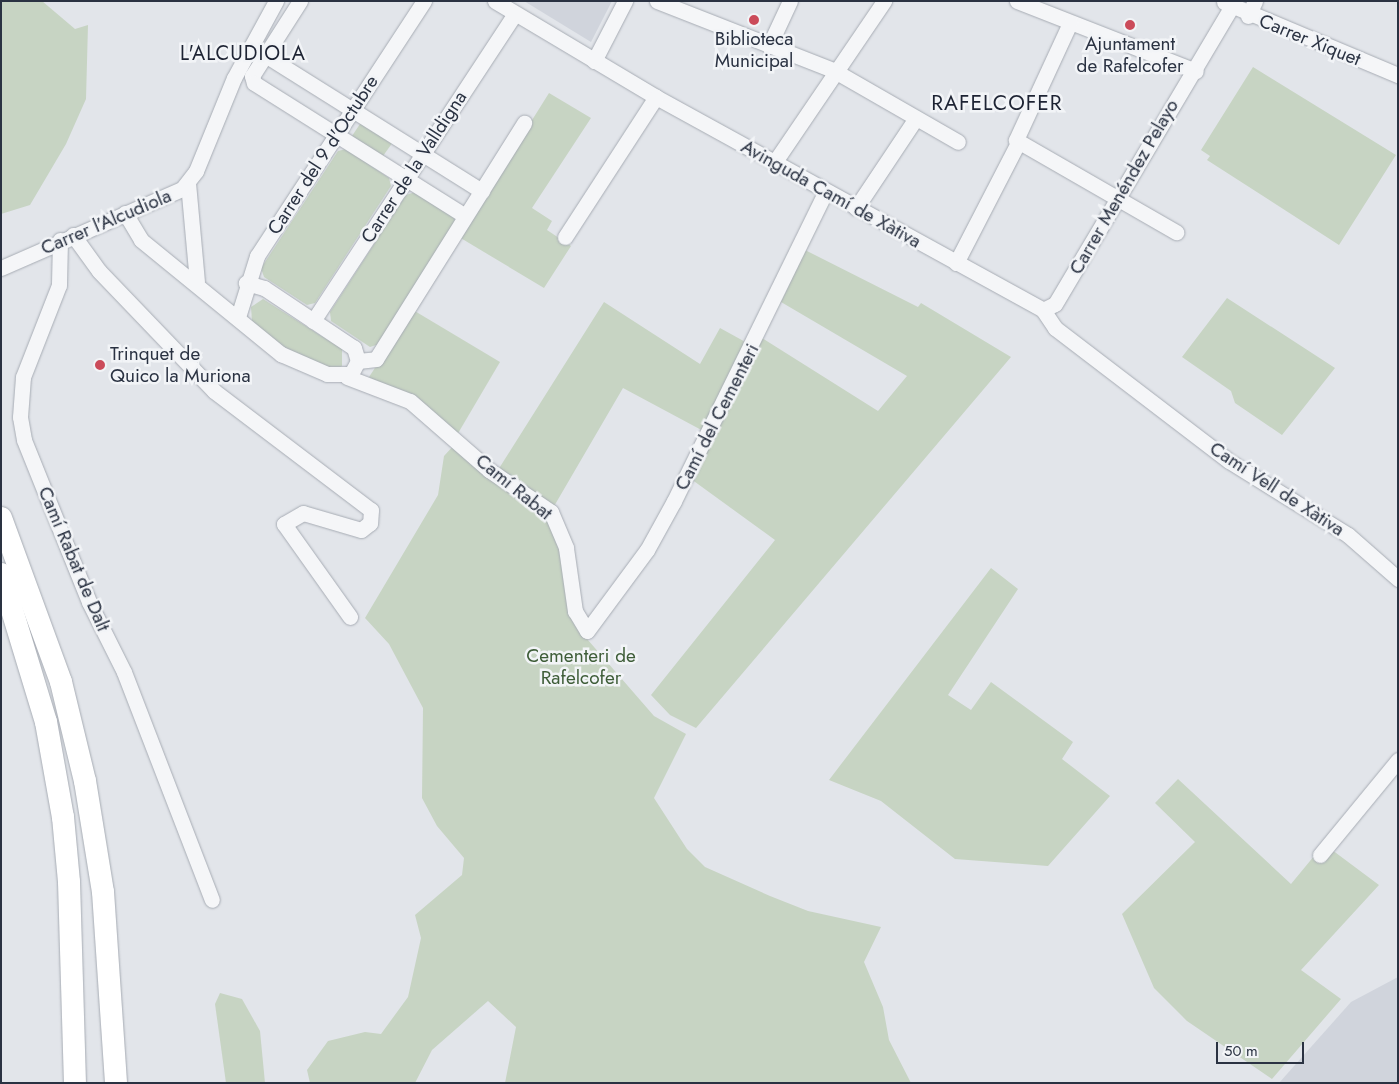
<!DOCTYPE html>
<html>
<head>
<meta charset="utf-8">
<style>
	body { margin:0 }
	#map { position:relative; width:1399px; height:1084px; overflow:hidden; background:#e2e5ea; font-family:Jost,sans-serif }
	div>[style] { position:absolute }
	.built>* { inset:0; background:#d0d4dc }
	.green>* { inset:0; background:#c7d4c3 }
	.roads { filter:drop-shadow(0 0 1px #a7acb4) drop-shadow(0 0 1px #a7acb4) }
	.minor>* { height:15px; margin:-7.5px; padding:0 7.5px; transform-origin:7.5px; border-radius:7.5px; background:#f5f6f8 }
	.highway>* { height:22px; margin:-11px; padding:0 11px; transform-origin:11px; border-radius:11px; background:#fff }
	.dots>* { width:14px; height:14px; translate:-50% -50%; box-sizing:border-box; border:2px solid #f2f4f7; border-radius:50% }
	span { translate:-50% -50%; white-space:nowrap; text-align:center; line-height:1.15; -webkit-text-stroke:5px #f2f4f7; paint-order:stroke }
	.poi-label { font-size:19px; color:#2a3242 }
	.left { translate:0 -50%; text-align:left }
	.street-label { font-size:19px; color:#2a3242 }
	.park-label { font-size:19px; color:#3e5d38 }
	.neighbourhood-label { font-size:20px; color:#1d2333; letter-spacing:1px }
	.quarter-label { font-size:21px; color:#1d2333; letter-spacing:1px }
	.frame { position:absolute; inset:0; border:2px solid #2a3242; pointer-events:none }
	.scale { position:absolute; left:1216px; top:1042px; width:88px; height:22px; box-sizing:border-box; border:2px solid #2a3242; border-top:0; padding-left:6px; font-size:15px; line-height:18px; white-space:nowrap; color:#2a3242; -webkit-text-stroke:4px #f2f4f7; paint-order:stroke }
</style>
</head>
<body>
<div id="map">
	<div class="built">
		<i style="clip-path:polygon(524px 1px,612px 1px,591px 42px)"></i>
		<i style="clip-path:polygon(1398px 977px,1398px 1083px,1279px 1083px,1351px 1002px)"></i>
	</div>
	<div class="green">
		<i style="clip-path:polygon(1px 1px,42px 1px,75px 29px,88px 25px,86px 99px,66px 144px,30px 205px,1px 214px)"></i>
		<i style="clip-path:polygon(1253px 67px,1396px 155px,1339px 245px,1207px 160px,1210px 156px,1201px 150px)"></i>
		<i style="clip-path:polygon(549px 93px,591px 118px,532px 208px,552px 221px,547px 230px,571px 246px,544px 288px,459px 237px)"></i>
		<i style="clip-path:polygon(362px 121px,393px 142px,383px 156px,352px 136px)"></i>
		<i style="clip-path:polygon(346px 149px,389px 178px,391px 186px,315px 303px,307px 305px,264px 277px,261px 268px,338px 151px)"></i>
		<i style="clip-path:polygon(415px 192px,453px 215px,456px 224px,379px 344px,370px 347px,331px 321px,330px 312px,406px 195px)"></i>
		<i style="clip-path:polygon(805px 250px,918px 307px,921px 303px,1011px 357px,696px 728px,670px 715px,651px 695px,775px 540px,691px 479px,762px 338px,878px 411px,907px 376px,781px 302px)"></i>
		<i style="clip-path:polygon(1227px 298px,1335px 368px,1282px 435px,1235px 403px,1231px 391px,1182px 357px)"></i>
		<i style="clip-path:polygon(263px 299px,342px 349px,342px 366px,336px 370px,285px 349px,252px 321px,251px 307px)"></i>
		<i style="clip-path:polygon(604px 302px,700px 364px,720px 328px,749px 344px,707px 433px,623px 388px,553px 508px,498px 470px)"></i>
		<i style="clip-path:polygon(413px 310px,500px 362px,457px 435px,369px 377px)"></i>
		<i style="clip-path:polygon(455px 444px,551px 520px,581px 632px,654px 716px,686px 734px,654px 798px,687px 849px,705px 867px,770px 896px,808px 911px,881px 927px,864px 962px,883px 1007px,889px 1040px,911px 1083px,505px 1083px,516px 1027px,488px 1001px,432px 1050px,415px 1083px,310px 1083px,307px 1070px,328px 1041px,365px 1032px,381px 1034px,408px 997px,421px 938px,415px 915px,462px 875px,464px 858px,437px 826px,422px 798px,423px 708px,389px 644px,365px 618px,438px 495px,444px 456px)"></i>
		<i style="clip-path:polygon(991px 568px,1018px 589px,948px 695px,971px 710px,991px 682px,1073px 742px,1062px 759px,1110px 796px,1048px 866px,955px 859px,881px 801px,829px 780px)"></i>
		<i style="clip-path:polygon(1178px 779px,1291px 884px,1324px 844px,1379px 885px,1301px 970px,1341px 999px,1272px 1079px,1187px 1021px,1154px 988px,1122px 914px,1195px 842px,1155px 803px)"></i>
		<i style="clip-path:polygon(220px 993px,242px 999px,260px 1031px,265px 1083px,226px 1083px,215px 1004px)"></i>
	</div>
	<div class="roads">
		<div class="minor">
			<i style="left:300px;top:1px;width:89px;rotate:122.6deg"></i>
			<i style="left:252px;top:76px;width:7px;rotate:74deg"></i>
			<i style="left:254px;top:83px;width:249px;rotate:32.2deg"></i>
			<i style="left:495px;top:1px;width:187px;rotate:30.8deg"></i>
			<i style="left:656px;top:97px;width:442px;rotate:28.8deg"></i>
			<i style="left:1043px;top:310px;width:22px;rotate:56deg"></i>
			<i style="left:1055px;top:328px;width:219px;rotate:37.4deg"></i>
			<i style="left:1229px;top:461px;width:140px;rotate:31.9deg"></i>
			<i style="left:1348px;top:535px;width:67px;rotate:41.3deg"></i>
			<i style="left:657px;top:1px;width:189px;rotate:21.4deg"></i>
			<i style="left:833px;top:70px;width:144px;rotate:29.9deg"></i>
			<i style="left:1017px;top:1px;width:192px;rotate:21.4deg"></i>
			<i style="left:1224px;top:2px;width:189px;rotate:22.8deg"></i>
			<i style="left:1248px;top:16px;width:17px;rotate:-65deg"></i>
			<i style="left:1070px;top:23px;width:129px;rotate:114.8deg"></i>
			<i style="left:1016px;top:140px;width:185px;rotate:29.9deg"></i>
			<i style="left:769px;top:46px;width:50px;rotate:-65deg"></i>
			<i style="left:265px;top:55px;width:256px;rotate:32.1deg"></i>
			<i style="left:594px;top:61px;width:68px;rotate:-62.7deg"></i>
			<i style="left:774px;top:163px;width:196px;rotate:-55.8deg"></i>
			<i style="left:188px;top:183px;width:99px;rotate:84.8deg"></i>
			<i style="left:856px;top:208px;width:108px;rotate:-56.3deg"></i>
			<i style="left:125px;top:213px;width:31px;rotate:59deg"></i>
			<i style="left:141px;top:240px;width:181px;rotate:39.2deg"></i>
			<i style="left:281px;top:354px;width:50px;rotate:23.5deg"></i>
			<i style="left:327px;top:374px;width:24px"></i>
			<i style="left:351px;top:374px;width:15px;rotate:-62deg"></i>
			<i style="left:358px;top:361px;width:14px;rotate:-107deg"></i>
			<i style="left:354px;top:348px;width:108px;rotate:-146.3deg"></i>
			<i style="left:264px;top:288px;width:19px;rotate:-164deg"></i>
			<i style="left:73px;top:235px;width:44px;rotate:54.2deg"></i>
			<i style="left:99px;top:271px;width:166px;rotate:46.2deg"></i>
			<i style="left:214px;top:391px;width:197px;rotate:37.2deg"></i>
			<i style="left:371px;top:510px;width:13px;rotate:94deg"></i>
			<i style="left:370px;top:523px;width:11px;rotate:142deg"></i>
			<i style="left:361px;top:530px;width:60px;rotate:-163.7deg"></i>
			<i style="left:303px;top:513px;width:22px;rotate:150deg"></i>
			<i style="left:284px;top:524px;width:114px;rotate:54.6deg"></i>
			<i style="left:565px;top:237px;width:167px;rotate:-57deg"></i>
			<i style="left:60px;top:240px;width:45px;rotate:91.3deg"></i>
			<i style="left:59px;top:285px;width:99px;rotate:111.4deg"></i>
			<i style="left:23px;top:377px;width:40px;rotate:94.3deg"></i>
			<i style="left:20px;top:417px;width:23px;rotate:80deg"></i>
			<i style="left:24px;top:440px;width:175px;rotate:68.1deg"></i>
			<i style="left:89px;top:602px;width:78px;rotate:63.4deg"></i>
			<i style="left:124px;top:672px;width:244px;rotate:68.9deg"></i>
			<i style="left:956px;top:263px;width:135px;rotate:-62.7deg"></i>
			<i style="left:1px;top:268px;width:197px;rotate:-23.6deg"></i>
			<i style="left:182px;top:189px;width:23px;rotate:-52deg"></i>
			<i style="left:196px;top:171px;width:100px;rotate:-67.8deg"></i>
			<i style="left:234px;top:78px;width:88px;rotate:-61.4deg"></i>
			<i style="left:1043px;top:310px;width:13px;rotate:-27deg"></i>
			<i style="left:1055px;top:304px;width:345px;rotate:-59.3deg"></i>
			<i style="left:238px;top:317px;width:64px;rotate:-72.7deg"></i>
			<i style="left:257px;top:256px;width:305px;rotate:-56.8deg"></i>
			<i style="left:313px;top:321px;width:367px;rotate:-56.7deg"></i>
			<i style="left:358px;top:361px;width:18px;rotate:-6deg"></i>
			<i style="left:376px;top:359px;width:279px;rotate:-57.9deg"></i>
			<i style="left:347px;top:377px;width:67px;rotate:20.9deg"></i>
			<i style="left:410px;top:401px;width:105px;rotate:41.1deg"></i>
			<i style="left:489px;top:470px;width:75px;rotate:34.1deg"></i>
			<i style="left:551px;top:512px;width:39px;rotate:67deg"></i>
			<i style="left:566px;top:548px;width:64px;rotate:81.9deg"></i>
			<i style="left:575px;top:611px;width:23px;rotate:59deg"></i>
			<i style="left:587px;top:631px;width:101px;rotate:-53.5deg"></i>
			<i style="left:647px;top:550px;width:56px;rotate:-61.1deg"></i>
			<i style="left:674px;top:501px;width:345px;rotate:-63.9deg"></i>
			<i style="left:1320px;top:855px;width:123px;rotate:-50.6deg"></i>
		</div>
		<div class="highway">
			<i style="left:1px;top:518px;width:175px;rotate:69.9deg"></i>
			<i style="left:61px;top:682px;width:102px;rotate:76.4deg"></i>
			<i style="left:85px;top:781px;width:112px;rotate:80.8deg"></i>
			<i style="left:103px;top:892px;width:191px;rotate:86.1deg"></i>
			<i style="left:1px;top:574px;width:155px;rotate:73.1deg"></i>
			<i style="left:46px;top:722px;width:97px;rotate:79.9deg"></i>
			<i style="left:63px;top:817px;width:65px;rotate:84.7deg"></i>
			<i style="left:69px;top:882px;width:201px;rotate:88.3deg"></i>
		</div>
	</div>
	<div class="dots">
		<i style="left:754px;top:20px;background:#cb4b5a"></i>
		<i style="left:1130px;top:25px;background:#cb4b5a"></i>
		<i style="left:100px;top:365px;background:#cb4b5a"></i>
	</div>
	<div class="poi-label">
		<span style="left:754px;top:50px">Biblioteca<br>Municipal</span>
		<span style="left:1130px;top:55px">Ajuntament<br>de Rafelcofer</span>
		<span class="left" style="left:110px;top:365px">Trinquet de<br>Quico la Muriona</span>
	</div>
	<div class="street-label">
		<span style="left:1310px;top:40px;rotate:22deg">Carrer Xiquet</span>
		<span style="left:323px;top:155px;rotate:-57deg">Carrer del 9 d'Octubre</span>
		<span style="left:414px;top:167px;rotate:-57deg">Carrer de la Valldigna</span>
		<span style="left:1124px;top:187px;rotate:-60deg">Carrer Menéndez Pelayo</span>
		<span style="left:831px;top:194px;rotate:29deg">Avinguda Camí de Xàtiva</span>
		<span style="left:106px;top:222px;rotate:-23deg">Carrer l’Alcudiola</span>
		<span style="left:717px;top:417px;rotate:-63deg">Camí del Cementeri</span>
		<span style="left:514px;top:487px;rotate:39deg">Camí Rabat</span>
		<span style="left:1277px;top:489px;rotate:33deg">Camí Vell de Xàtiva</span>
		<span style="left:74px;top:559px;rotate:67deg">Camí Rabat de Dalt</span>
	</div>
	<div class="park-label">
		<span style="left:581px;top:667px">Cementeri de<br>Rafelcofer</span>
	</div>
	<div class="neighbourhood-label">
		<span style="left:243px;top:53px">L'ALCUDIOLA</span>
	</div>
	<div class="quarter-label">
		<span style="left:997px;top:103px">RAFELCOFER</span>
	</div>
	<div class="frame"></div>
	<div class="scale">50 m</div>
</div>
</body>
</html>
